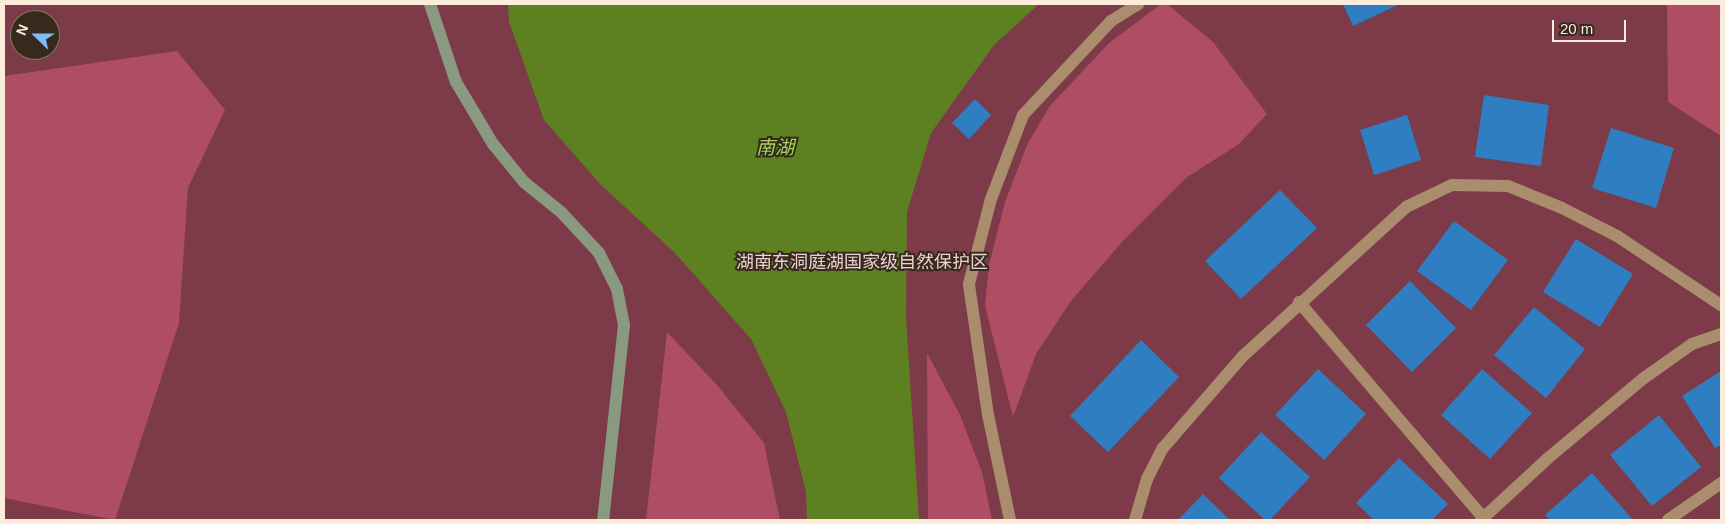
<!DOCTYPE html>
<html>
<head>
<meta charset="utf-8">
<style>
	body { margin:0 }
	#map { position:relative; width:1725px; height:524px; overflow:hidden; background:#5a4023; font-family:Arial,"Noto Sans SC",sans-serif }
	div>[style] { position:absolute }
	.green>* { inset:0; background:#7d3a48 }
	.forest>* { inset:0; background:#af4d63 }
	.water>* { inset:0; background:#5d8120 }
	.building>* { inset:0; background:#2e7ec1 }
	.street>* { height:12px; margin:-6px; padding:0 6px; transform-origin:6px; border-radius:6px; background:#aa8d6d }
	.secondary>* { height:12px; margin:-6px; padding:0 6px; transform-origin:6px; border-radius:6px; background:#899a80 }
	span { translate:-50% -50%; white-space:nowrap; text-align:center; line-height:1.15; -webkit-text-stroke:4px #362a1d; paint-order:stroke }
	.park-label { font-size:18px; color:#edd0d4 }
	.water-label { font-size:19px; color:#a3d55c; font-style:italic }
	.frame { position:absolute; inset:0; border:5px solid #fcecdb; pointer-events:none }
	.north { position:absolute; left:10px; top:10px; width:50px; height:50px; box-sizing:border-box; background:#362a1d; border:1px solid #857869; border-radius:50%; rotate:292deg; font-size:14px; font-weight:700; line-height:20px; text-align:center; color:#fcecdb }
	.north::after { content:''; display:block; margin:auto; width:18px; height:22px; background:#7ebdf9; clip-path:polygon(50% 0,100% 100%,50% 72%,0 100%) }
	.scale { position:absolute; left:1552px; top:20px; width:74px; height:22px; box-sizing:border-box; border:2px solid #fcecdb; border-top:0; padding-left:6px; font-size:15px; line-height:18px; white-space:nowrap; color:#fcecdb; -webkit-text-stroke:4px #362a1d; paint-order:stroke }
</style>
</head>
<body>
<div id="map">
	<div class="green">
		<i style="clip-path:polygon(evenodd,4px 4px,1721px 4px,1721px 520px,4px 520px,4px 4px,20px 20px,50px 20px,50px 50px,20px 50px,20px 20px)"></i>
	</div>
	<div class="forest">
		<i style="clip-path:polygon(1161px 4px,1167px 4px,1213px 42px,1267px 114px,1239px 144px,1186px 178px,1123px 241px,1071px 301px,1036px 354px,1013px 417px,985px 306px,989px 265px,1005px 202px,1027px 145px,1049px 107px,1109px 43px)"></i>
		<i style="clip-path:polygon(1667px 4px,1721px 4px,1721px 136px,1668px 102px)"></i>
		<i style="clip-path:polygon(177px 51px,225px 110px,188px 188px,179px 323px,115px 520px,4px 498px,4px 76px)"></i>
		<i style="clip-path:polygon(667px 332px,717px 385px,764px 443px,780px 520px,646px 520px)"></i>
		<i style="clip-path:polygon(927px 353px,960px 415px,982px 472px,992px 520px,928px 520px)"></i>
	</div>
	<div class="water">
		<i style="clip-path:polygon(508px 4px,1039px 4px,994px 45px,931px 133px,907px 212px,906px 317px,919px 520px,807px 520px,806px 492px,786px 412px,751px 339px,675px 253px,601px 185px,544px 120px,509px 22px)"></i>
	</div>
	<div class="building">
		<i style="clip-path:polygon(1343px 4px,1400px 4px,1353px 26px)"></i>
		<i style="clip-path:polygon(1484px 95px,1549px 105px,1541px 166px,1475px 157px)"></i>
		<i style="clip-path:polygon(975px 99px,991px 115px,969px 139px,952px 123px)"></i>
		<i style="clip-path:polygon(1407px 115px,1421px 160px,1374px 175px,1360px 130px)"></i>
		<i style="clip-path:polygon(1611px 128px,1674px 148px,1656px 208px,1592px 188px)"></i>
		<i style="clip-path:polygon(1280px 190px,1317px 228px,1241px 299px,1205px 261px)"></i>
		<i style="clip-path:polygon(1454px 221px,1508px 260px,1471px 310px,1417px 271px)"></i>
		<i style="clip-path:polygon(1576px 239px,1633px 274px,1600px 327px,1543px 292px)"></i>
		<i style="clip-path:polygon(1410px 281px,1456px 328px,1412px 372px,1366px 325px)"></i>
		<i style="clip-path:polygon(1534px 307px,1585px 349px,1546px 398px,1494px 355px)"></i>
		<i style="clip-path:polygon(1141px 340px,1179px 377px,1108px 452px,1070px 416px)"></i>
		<i style="clip-path:polygon(1318px 369px,1366px 414px,1324px 460px,1275px 415px)"></i>
		<i style="clip-path:polygon(1482px 369px,1532px 413px,1490px 459px,1441px 415px)"></i>
		<i style="clip-path:polygon(1721px 371px,1721px 445px,1715px 448px,1682px 396px)"></i>
		<i style="clip-path:polygon(1659px 415px,1701px 467px,1652px 506px,1610px 455px)"></i>
		<i style="clip-path:polygon(1261px 432px,1310px 477px,1270px 520px,1265px 520px,1219px 478px)"></i>
		<i style="clip-path:polygon(1399px 458px,1448px 504px,1432px 520px,1374px 520px,1356px 503px)"></i>
		<i style="clip-path:polygon(1592px 473px,1633px 520px,1550px 520px,1545px 515px)"></i>
		<i style="clip-path:polygon(1203px 494px,1230px 520px,1178px 520px)"></i>
	</div>
	<div class="street">
		<i style="left:1299px;top:302px;width:287px;rotate:49.5deg"></i>
		<i style="left:1010px;top:520px;width:107px;rotate:-101.8deg"></i>
		<i style="left:988px;top:415px;width:132px;rotate:-98.3deg"></i>
		<i style="left:969px;top:284px;width:88px;rotate:-75.5deg"></i>
		<i style="left:991px;top:199px;width:90px;rotate:-69.1deg"></i>
		<i style="left:1023px;top:115px;width:129px;rotate:-46.9deg"></i>
		<i style="left:1111px;top:21px;width:32px;rotate:-32deg"></i>
		<i style="left:1135px;top:520px;width:43px;rotate:-73.7deg"></i>
		<i style="left:1147px;top:479px;width:35px;rotate:-63deg"></i>
		<i style="left:1163px;top:448px;width:122px;rotate:-49deg"></i>
		<i style="left:1243px;top:356px;width:221px;rotate:-42.4deg"></i>
		<i style="left:1406px;top:207px;width:51px;rotate:-25.6deg"></i>
		<i style="left:1452px;top:185px;width:56px;rotate:1deg"></i>
		<i style="left:1508px;top:186px;width:58px;rotate:22.2deg"></i>
		<i style="left:1562px;top:208px;width:62px;rotate:27deg"></i>
		<i style="left:1617px;top:236px;width:125px;rotate:33.6deg"></i>
		<i style="left:1481px;top:520px;width:90px;rotate:-42.7deg"></i>
		<i style="left:1547px;top:459px;width:126px;rotate:-39.9deg"></i>
		<i style="left:1644px;top:378px;width:59px;rotate:-35.3deg"></i>
		<i style="left:1692px;top:344px;width:31px;rotate:-19deg"></i>
		<i style="left:1668px;top:520px;width:65px;rotate:-34.9deg"></i>
	</div>
	<div class="secondary">
		<i style="left:430px;top:4px;width:82px;rotate:71.6deg"></i>
		<i style="left:456px;top:82px;width:72px;rotate:59.2deg"></i>
		<i style="left:493px;top:144px;width:49px;rotate:50.8deg"></i>
		<i style="left:524px;top:182px;width:49px;rotate:39.2deg"></i>
		<i style="left:562px;top:213px;width:54px;rotate:47.2deg"></i>
		<i style="left:599px;top:253px;width:40px;rotate:63.4deg"></i>
		<i style="left:617px;top:289px;width:37px;rotate:79deg"></i>
		<i style="left:624px;top:325px;width:196px;rotate:96.1deg"></i>
	</div>
	<div class="park-label">
		<span style="left:862px;top:262px">湖南东洞庭湖国家级自然保护区</span>
	</div>
	<div class="water-label">
		<span style="left:775px;top:148px">南湖</span>
	</div>
	<div class="frame"></div>
	<div class="north">N</div>
	<div class="scale">20 m</div>
</div>
</body>
</html>
